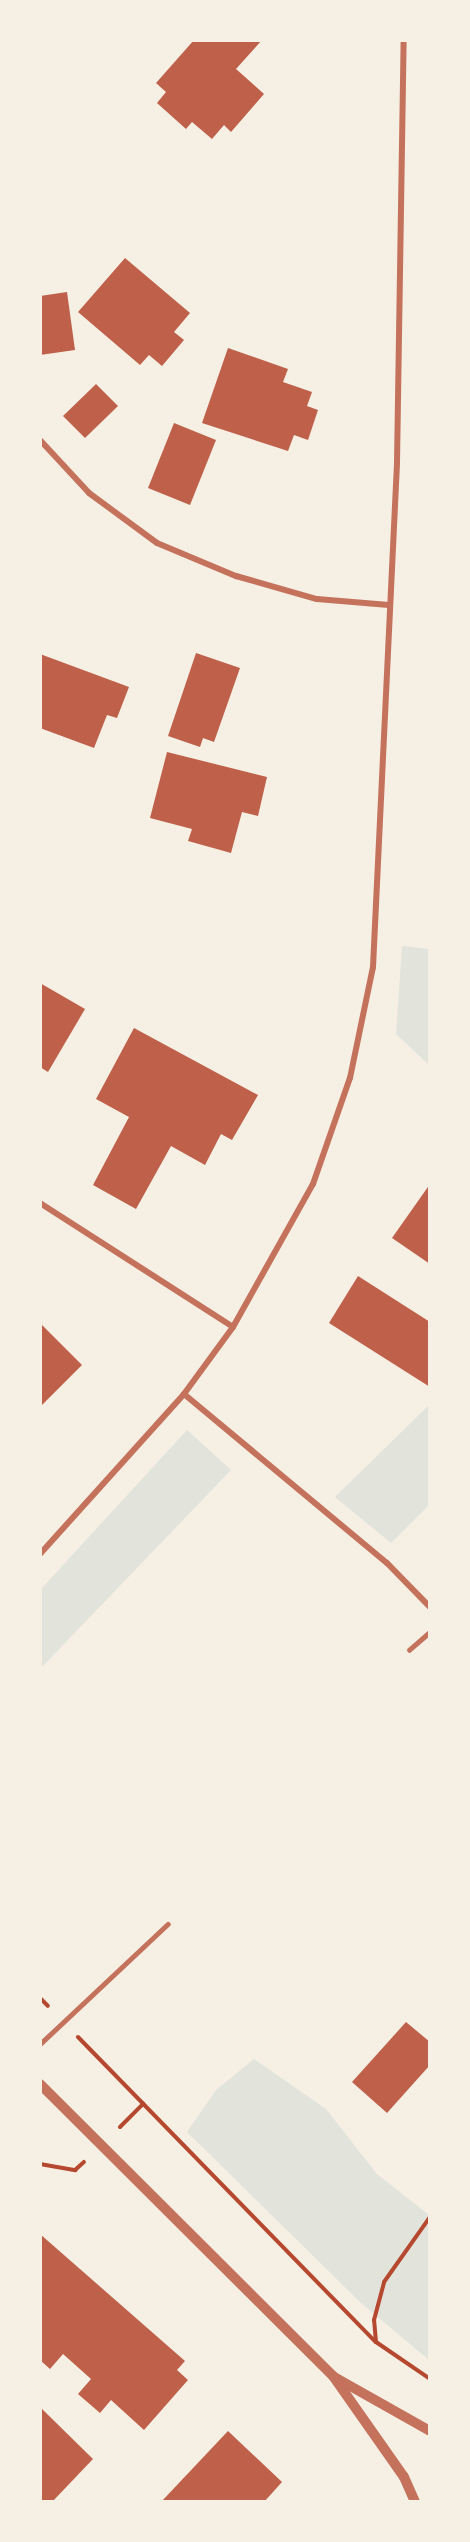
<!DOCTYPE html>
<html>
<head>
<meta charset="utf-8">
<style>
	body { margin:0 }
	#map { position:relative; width:470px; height:2542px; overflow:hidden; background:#f6efe4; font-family:"Open Sans",sans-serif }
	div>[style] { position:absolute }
	.green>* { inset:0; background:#e2e4dc }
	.building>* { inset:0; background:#bf614a }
	.path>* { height:4px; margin:-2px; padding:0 2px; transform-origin:2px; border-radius:2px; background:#b5482f }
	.service>* { height:4.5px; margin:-2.25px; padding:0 2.25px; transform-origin:2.25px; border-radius:2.25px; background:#c5725c }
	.minor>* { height:6px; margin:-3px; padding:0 3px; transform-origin:3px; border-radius:3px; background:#c5725c }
	.tertiary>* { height:10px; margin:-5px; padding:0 5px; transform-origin:5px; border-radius:5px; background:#c5725c }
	span { translate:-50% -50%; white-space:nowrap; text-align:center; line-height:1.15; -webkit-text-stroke:5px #f6efe4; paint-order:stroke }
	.frame { position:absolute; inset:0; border:42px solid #f6efe4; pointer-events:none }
</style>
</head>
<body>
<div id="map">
	<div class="green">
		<i style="clip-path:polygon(402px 946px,429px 949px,429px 1065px,396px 1034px)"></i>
		<i style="clip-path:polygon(429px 1405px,429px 1505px,391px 1543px,335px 1497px)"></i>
		<i style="clip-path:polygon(187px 1430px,231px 1470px,41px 1668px,41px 1589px)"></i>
		<i style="clip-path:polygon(254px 2059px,326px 2109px,377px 2174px,429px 2215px,429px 2360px,361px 2303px,187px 2132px,216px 2090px)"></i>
	</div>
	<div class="building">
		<i style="clip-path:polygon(194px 40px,262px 40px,236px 69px,264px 94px,231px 132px,224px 125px,212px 139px,192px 122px,186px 129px,157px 103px,166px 92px,156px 83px)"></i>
		<i style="clip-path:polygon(125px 258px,190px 313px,174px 332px,184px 340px,162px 366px,149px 355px,140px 365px,78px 312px)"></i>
		<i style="clip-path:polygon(67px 292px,75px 350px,40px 355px,40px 296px)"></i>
		<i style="clip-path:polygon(228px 348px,288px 369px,283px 382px,312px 392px,307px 406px,318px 410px,308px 440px,294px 435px,288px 451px,202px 423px)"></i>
		<i style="clip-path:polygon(96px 384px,118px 406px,85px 438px,63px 416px)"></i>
		<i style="clip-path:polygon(174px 423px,216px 440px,190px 505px,148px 488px)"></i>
		<i style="clip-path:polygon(196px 653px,240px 668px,214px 742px,203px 738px,200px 747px,168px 736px)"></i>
		<i style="clip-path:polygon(40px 654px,129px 687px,117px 718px,107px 715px,94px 748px,40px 728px)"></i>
		<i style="clip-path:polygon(167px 752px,267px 777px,258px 816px,242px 812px,231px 853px,188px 841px,192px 829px,150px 818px)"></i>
		<i style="clip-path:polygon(40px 983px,85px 1009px,48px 1072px,40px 1067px)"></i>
		<i style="clip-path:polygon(134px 1028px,258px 1095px,232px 1140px,221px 1134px,205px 1165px,171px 1146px,136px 1209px,93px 1185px,129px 1117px,96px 1099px)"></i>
		<i style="clip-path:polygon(430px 1184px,430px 1264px,392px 1238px)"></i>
		<i style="clip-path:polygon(358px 1276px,430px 1322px,430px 1387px,329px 1323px)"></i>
		<i style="clip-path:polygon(40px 1323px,82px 1365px,40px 1407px)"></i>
		<i style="clip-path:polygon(406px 2022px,430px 2042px,430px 2065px,387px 2113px,352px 2082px)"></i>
		<i style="clip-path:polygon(40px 2234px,185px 2361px,177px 2370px,188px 2380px,144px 2430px,111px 2400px,100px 2413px,78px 2394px,91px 2379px,63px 2354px,50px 2369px,40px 2360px)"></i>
		<i style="clip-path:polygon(40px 2407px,93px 2459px,52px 2502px,40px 2502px)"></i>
		<i style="clip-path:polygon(228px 2431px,282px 2482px,264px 2502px,161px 2502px)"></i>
	</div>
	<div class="path">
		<i style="left:40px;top:1998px;width:11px;rotate:45deg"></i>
		<i style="left:78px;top:2037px;width:426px;rotate:45.7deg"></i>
		<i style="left:376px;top:2342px;width:65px;rotate:34.4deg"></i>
		<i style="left:120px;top:2127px;width:33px;rotate:-45deg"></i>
		<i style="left:40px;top:2164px;width:36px;rotate:10deg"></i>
		<i style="left:75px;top:2170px;width:12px;rotate:-42deg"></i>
		<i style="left:376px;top:2342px;width:22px;rotate:-95deg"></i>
		<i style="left:374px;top:2320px;width:39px;rotate:-75deg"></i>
		<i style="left:384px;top:2282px;width:80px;rotate:-54.7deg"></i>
	</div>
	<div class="service">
		<i style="left:409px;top:1650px;width:28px;rotate:-41deg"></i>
		<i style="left:40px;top:2044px;width:175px;rotate:-43.2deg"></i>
	</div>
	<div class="minor">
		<i style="left:40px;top:440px;width:72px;rotate:47.2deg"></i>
		<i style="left:89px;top:493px;width:84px;rotate:36.3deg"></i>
		<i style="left:157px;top:543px;width:86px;rotate:22.7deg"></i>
		<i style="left:236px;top:576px;width:84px;rotate:15.9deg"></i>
		<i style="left:317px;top:599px;width:72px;rotate:4.8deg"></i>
		<i style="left:40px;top:1203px;width:229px;rotate:32.7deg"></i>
		<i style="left:184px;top:1394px;width:264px;rotate:39.8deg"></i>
		<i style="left:387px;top:1563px;width:62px;rotate:45.7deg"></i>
		<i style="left:40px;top:1554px;width:215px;rotate:-48deg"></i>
		<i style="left:184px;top:1394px;width:83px;rotate:-53.8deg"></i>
		<i style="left:233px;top:1327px;width:164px;rotate:-60.8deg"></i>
		<i style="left:313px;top:1184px;width:112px;rotate:-70.8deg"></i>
		<i style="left:350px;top:1078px;width:113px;rotate:-78.3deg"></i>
		<i style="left:373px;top:967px;width:505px;rotate:-87.27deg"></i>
		<i style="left:397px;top:463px;width:423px;rotate:-89.1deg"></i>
	</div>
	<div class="tertiary">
		<i style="left:40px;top:2084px;width:414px;rotate:44.9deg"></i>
		<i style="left:333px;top:2376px;width:123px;rotate:54.9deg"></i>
		<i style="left:404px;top:2477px;width:27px;rotate:66deg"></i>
		<i style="left:336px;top:2378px;width:108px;rotate:29.4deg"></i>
	</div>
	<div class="frame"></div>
</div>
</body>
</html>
